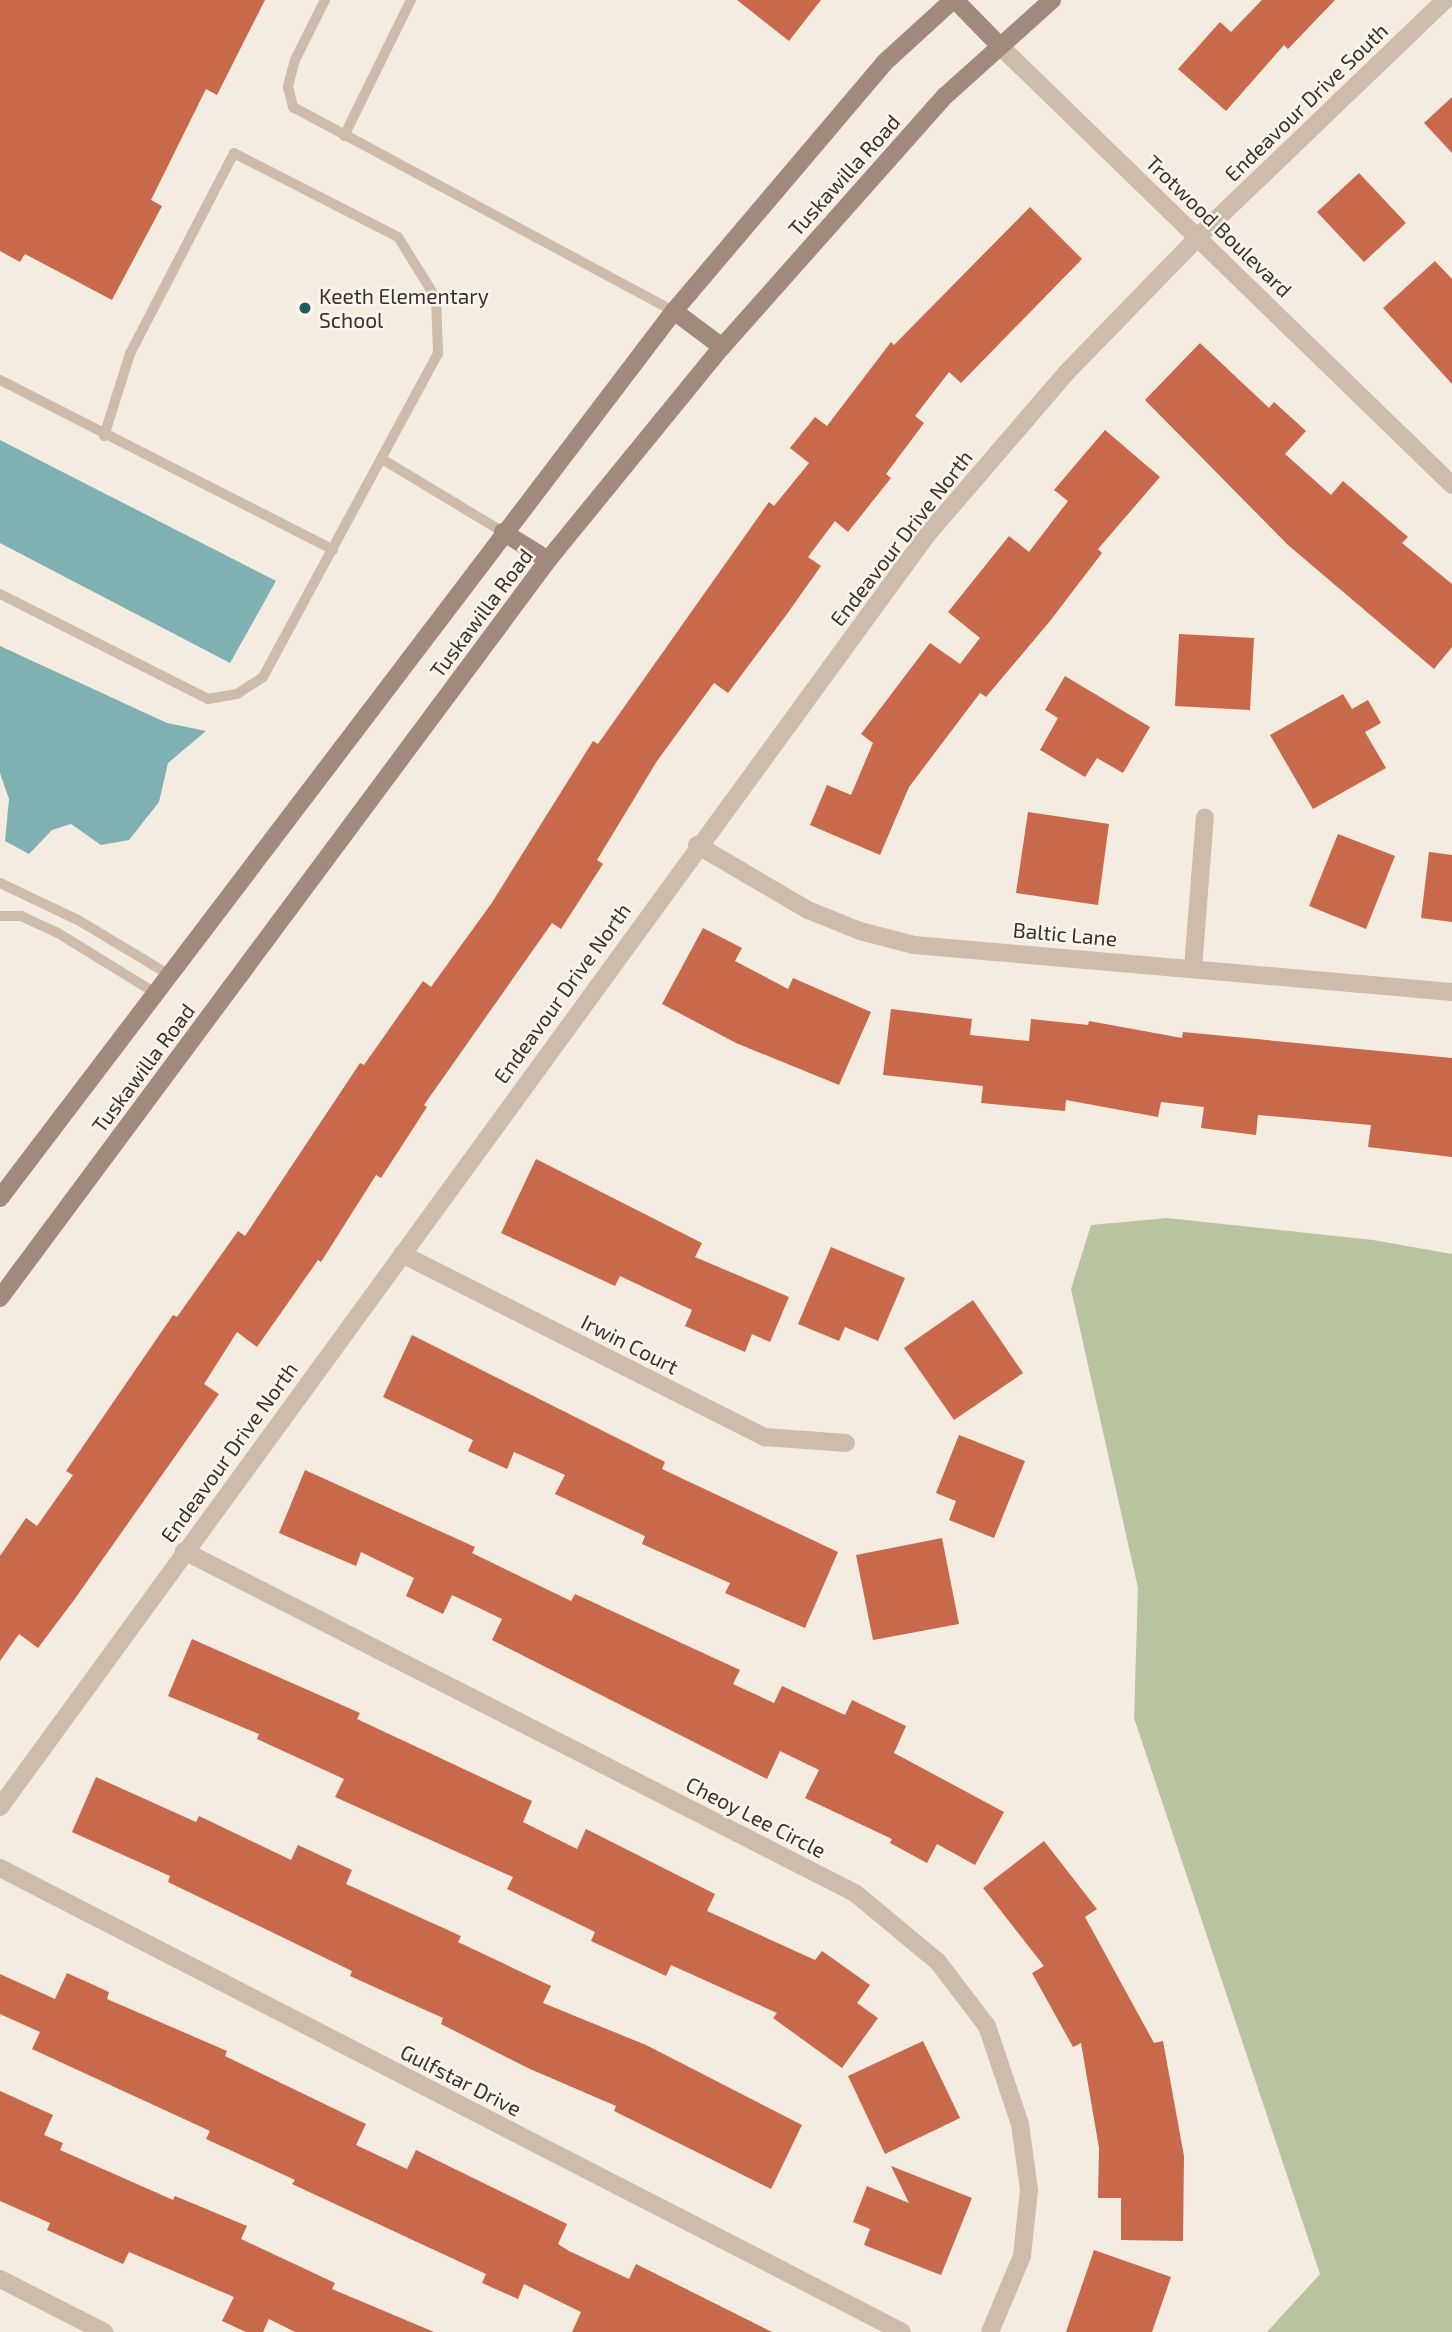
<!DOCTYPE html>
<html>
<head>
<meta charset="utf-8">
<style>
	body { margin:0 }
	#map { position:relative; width:1452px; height:2332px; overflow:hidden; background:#f4ebe1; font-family:"Exo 2",sans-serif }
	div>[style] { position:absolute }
	.green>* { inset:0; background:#b8c4a0 }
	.water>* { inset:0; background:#7fb0b2 }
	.building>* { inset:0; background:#c8694b }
	.lane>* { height:10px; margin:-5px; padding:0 5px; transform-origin:5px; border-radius:5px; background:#cdbbac }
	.street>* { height:18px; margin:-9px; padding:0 9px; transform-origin:9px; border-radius:9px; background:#cdbbac }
	.secondary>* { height:18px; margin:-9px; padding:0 9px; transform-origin:9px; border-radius:9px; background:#a18a7d }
	.dots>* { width:19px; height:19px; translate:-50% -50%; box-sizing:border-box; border:4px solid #fbf5ee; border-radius:50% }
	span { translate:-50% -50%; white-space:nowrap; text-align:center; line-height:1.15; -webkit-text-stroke:5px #fbf5ee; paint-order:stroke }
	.street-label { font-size:21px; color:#3b302b }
	.poi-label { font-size:21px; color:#3b302b }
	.left { translate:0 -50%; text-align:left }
</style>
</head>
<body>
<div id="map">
	<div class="green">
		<i style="clip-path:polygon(1167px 1218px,1373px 1240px,1452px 1254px,1452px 2332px,1267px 2332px,1320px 2274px,1134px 1718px,1138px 1588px,1071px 1289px,1091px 1225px)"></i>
	</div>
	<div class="water">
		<i style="clip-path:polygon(0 440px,276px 581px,230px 663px,0 543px)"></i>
		<i style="clip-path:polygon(0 646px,167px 723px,206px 731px,168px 763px,159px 802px,129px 840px,101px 845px,71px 824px,52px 830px,29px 854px,5px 841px,9px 799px,0 773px)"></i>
	</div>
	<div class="building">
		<i style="clip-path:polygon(0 0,265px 0,217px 95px,206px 89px,151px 200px,162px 206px,112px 300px,25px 254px,20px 262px,0 251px)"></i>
		<i style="clip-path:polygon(737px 0,821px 0,789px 41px)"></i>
		<i style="clip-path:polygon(1262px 0,1335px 0,1288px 49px,1284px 45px,1226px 111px,1178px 69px,1220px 22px,1231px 32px)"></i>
		<i style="clip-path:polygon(1452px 97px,1452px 153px,1424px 123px)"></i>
		<i style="clip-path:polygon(1359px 173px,1406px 223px,1364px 262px,1317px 212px)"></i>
		<i style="clip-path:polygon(1030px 207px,1082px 259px,961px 383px,949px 372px,915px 416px,924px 423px,886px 474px,891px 478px,848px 532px,835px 521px,808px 557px,821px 566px,787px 614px,728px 693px,714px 683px,657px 761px,597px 860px,603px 864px,561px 929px,552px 923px,424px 1105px,427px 1107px,381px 1178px,376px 1175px,321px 1262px,318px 1260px,257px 1347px,237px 1332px,204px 1384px,219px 1394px,74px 1600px,38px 1648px,19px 1634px,0 1661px,0 1556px,26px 1518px,37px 1526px,73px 1475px,66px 1471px,173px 1315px,177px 1317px,238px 1231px,245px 1236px,360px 1063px,364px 1065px,423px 981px,431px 987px,491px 904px,593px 741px,598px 744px,769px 502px,774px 506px,809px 463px,790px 448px,815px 417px,827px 426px,891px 342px,894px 345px)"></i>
		<i style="clip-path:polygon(1435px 261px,1452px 279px,1452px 384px,1383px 308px)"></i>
		<i style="clip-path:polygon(1200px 343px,1269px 408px,1274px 402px,1306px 431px,1285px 454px,1331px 495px,1343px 481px,1408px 537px,1402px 543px,1452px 584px,1452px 647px,1434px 669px,1288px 545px,1145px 400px)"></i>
		<i style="clip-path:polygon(1105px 430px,1160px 477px,1098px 549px,1102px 553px,1050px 621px,986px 697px,980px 693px,909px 787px,880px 855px,810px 825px,827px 785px,851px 795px,873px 743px,861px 734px,930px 643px,960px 664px,980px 638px,948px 612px,1009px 536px,1029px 552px,1068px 501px,1054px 490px)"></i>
		<i style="clip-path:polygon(1179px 634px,1254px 638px,1250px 710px,1175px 706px)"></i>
		<i style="clip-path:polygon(1065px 676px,1150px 727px,1123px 773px,1097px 758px,1085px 777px,1040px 750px,1058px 718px,1045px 710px)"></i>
		<i style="clip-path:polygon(1343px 694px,1352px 709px,1368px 700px,1381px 723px,1365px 732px,1386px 768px,1313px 809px,1270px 735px)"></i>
		<i style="clip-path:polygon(1028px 812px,1109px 824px,1098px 905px,1016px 893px)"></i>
		<i style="clip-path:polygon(1338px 834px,1395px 856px,1366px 929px,1309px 906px)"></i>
		<i style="clip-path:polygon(1429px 852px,1452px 855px,1452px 922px,1421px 918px)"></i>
		<i style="clip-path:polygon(703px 928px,742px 948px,735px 961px,788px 989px,793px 978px,871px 1012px,839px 1085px,736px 1043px,662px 1004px)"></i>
		<i style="clip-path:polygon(891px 1009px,972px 1019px,970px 1035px,1029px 1041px,1031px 1019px,1088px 1025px,1089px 1021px,1182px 1038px,1183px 1032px,1452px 1058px,1452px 1157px,1368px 1147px,1371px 1125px,1258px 1115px,1256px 1135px,1201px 1128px,1204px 1107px,1161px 1102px,1158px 1117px,1066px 1100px,1065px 1111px,981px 1103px,983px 1086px,883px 1075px)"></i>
		<i style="clip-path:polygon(536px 1159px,702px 1243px,695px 1257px,789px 1297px,770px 1342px,752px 1334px,745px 1352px,685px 1326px,692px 1310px,620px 1276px,615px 1286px,501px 1233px)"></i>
		<i style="clip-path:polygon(831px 1247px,905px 1278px,878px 1341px,845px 1327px,839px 1341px,798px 1324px)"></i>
		<i style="clip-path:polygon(973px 1300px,1023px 1373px,954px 1420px,904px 1348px)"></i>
		<i style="clip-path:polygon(412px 1335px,665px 1462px,662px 1469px,838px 1552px,805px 1628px,725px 1593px,730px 1583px,642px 1544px,645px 1536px,555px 1494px,565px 1475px,514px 1452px,507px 1469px,468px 1451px,473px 1440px,383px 1397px)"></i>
		<i style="clip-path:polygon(959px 1435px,1025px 1461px,994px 1538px,949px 1520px,956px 1501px,936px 1493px)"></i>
		<i style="clip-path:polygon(305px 1470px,475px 1547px,472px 1553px,571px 1601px,575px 1594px,740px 1670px,733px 1684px,774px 1703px,782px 1686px,845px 1715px,852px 1700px,906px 1726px,894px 1753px,1004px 1812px,975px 1865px,937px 1844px,927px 1863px,890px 1843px,892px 1839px,805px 1798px,819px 1770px,780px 1751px,767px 1779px,492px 1640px,502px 1619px,452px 1595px,443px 1614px,406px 1596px,414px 1578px,361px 1552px,356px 1566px,279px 1533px)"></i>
		<i style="clip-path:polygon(942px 1538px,959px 1624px,873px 1640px,856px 1555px)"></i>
		<i style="clip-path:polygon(192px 1639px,360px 1713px,357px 1719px,532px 1801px,523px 1822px,577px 1849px,586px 1829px,715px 1894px,707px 1911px,815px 1960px,822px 1951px,870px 1985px,857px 2003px,878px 2018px,842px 2068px,773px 2018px,777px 2013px,671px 1965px,666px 1976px,591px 1941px,595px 1932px,507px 1889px,513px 1877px,335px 1797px,344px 1779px,257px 1739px,259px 1734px,168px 1696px)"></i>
		<i style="clip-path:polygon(96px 1777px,196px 1822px,199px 1816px,291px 1860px,298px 1845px,352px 1870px,346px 1884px,461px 1936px,458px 1942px,551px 1986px,543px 2003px,646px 2045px,802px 2125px,771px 2189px,614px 2111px,616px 2106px,530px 2069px,441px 2024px,443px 2018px,350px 1976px,352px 1971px,168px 1882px,170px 1876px,72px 1832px)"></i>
		<i style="clip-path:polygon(1044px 1841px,1097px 1909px,1085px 1917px,1154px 2043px,1163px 2041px,1184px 2156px,1183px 2241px,1121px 2240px,1121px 2198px,1098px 2198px,1099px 2148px,1081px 2043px,1073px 2047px,1032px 1973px,1044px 1966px,983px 1888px)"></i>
		<i style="clip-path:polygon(67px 1973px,109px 1992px,107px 1999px,227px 2051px,225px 2056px,366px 2124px,356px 2145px,407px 2169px,416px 2150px,567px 2224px,558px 2244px,569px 2251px,629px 2279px,636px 2264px,772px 2332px,572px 2332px,581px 2312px,524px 2284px,518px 2299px,482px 2283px,486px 2274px,292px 2184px,295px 2180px,206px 2139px,210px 2131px,32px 2049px,40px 2032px,0 2014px,0 1974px,55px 1999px)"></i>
		<i style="clip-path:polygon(923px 2041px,960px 2118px,885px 2154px,848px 2076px)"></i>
		<i style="clip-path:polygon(0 2091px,53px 2115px,44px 2135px,63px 2143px,60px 2150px,173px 2200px,175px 2196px,247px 2226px,241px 2239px,335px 2283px,332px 2289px,434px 2332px,295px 2332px,269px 2319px,263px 2332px,246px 2332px,222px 2321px,234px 2297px,129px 2252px,123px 2264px,47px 2230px,50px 2223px,0 2201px)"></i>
		<i style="clip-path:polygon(891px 2166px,972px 2198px,941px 2275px,864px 2245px,870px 2229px,853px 2222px,867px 2186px,909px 2203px)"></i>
		<i style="clip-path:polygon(1094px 2250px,1171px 2277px,1152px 2332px,1066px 2332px)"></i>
	</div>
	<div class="lane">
		<i style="left:325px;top:0;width:67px;rotate:116.6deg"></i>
		<i style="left:295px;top:60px;width:28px;rotate:105deg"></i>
		<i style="left:288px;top:87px;width:21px;rotate:76deg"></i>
		<i style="left:293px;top:107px;width:432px;rotate:28.2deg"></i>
		<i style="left:344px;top:136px;width:152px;rotate:-63.8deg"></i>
		<i style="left:0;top:380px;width:374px;rotate:27deg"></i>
		<i style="left:382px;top:459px;width:141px;rotate:31.1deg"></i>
		<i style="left:0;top:594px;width:233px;rotate:26.8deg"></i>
		<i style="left:208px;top:699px;width:29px;rotate:-10deg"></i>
		<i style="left:237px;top:694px;width:31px;rotate:-33deg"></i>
		<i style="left:263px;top:677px;width:367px;rotate:-61.6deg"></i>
		<i style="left:438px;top:354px;width:56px;rotate:-92deg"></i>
		<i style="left:436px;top:298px;width:72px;rotate:-121.9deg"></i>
		<i style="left:398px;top:237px;width:184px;rotate:-152.9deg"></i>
		<i style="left:234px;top:153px;width:226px;rotate:117.4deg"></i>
		<i style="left:130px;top:354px;width:86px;rotate:107.6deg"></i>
		<i style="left:0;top:883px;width:86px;rotate:25.4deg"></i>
		<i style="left:78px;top:920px;width:105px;rotate:31deg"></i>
		<i style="left:0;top:916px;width:21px"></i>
		<i style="left:21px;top:916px;width:41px;rotate:24.7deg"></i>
		<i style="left:58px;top:933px;width:113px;rotate:31.6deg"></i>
	</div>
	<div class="street">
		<i style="left:1000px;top:46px;width:630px;rotate:44.16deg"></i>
		<i style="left:697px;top:845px;width:129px;rotate:30.4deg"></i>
		<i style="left:808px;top:910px;width:56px;rotate:22deg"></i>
		<i style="left:860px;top:931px;width:56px;rotate:14.5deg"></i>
		<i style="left:914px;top:945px;width:540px;rotate:4.99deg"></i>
		<i style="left:1193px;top:968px;width:151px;rotate:-85.5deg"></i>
		<i style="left:402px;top:1254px;width:407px;rotate:26.8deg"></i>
		<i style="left:765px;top:1437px;width:81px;rotate:4.2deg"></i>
		<i style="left:184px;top:1551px;width:753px;rotate:27.01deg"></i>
		<i style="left:855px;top:1893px;width:108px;rotate:39.7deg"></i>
		<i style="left:938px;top:1962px;width:81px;rotate:52.6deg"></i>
		<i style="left:987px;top:2026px;width:103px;rotate:71.4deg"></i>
		<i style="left:1020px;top:2124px;width:67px;rotate:82.2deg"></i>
		<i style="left:1029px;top:2190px;width:66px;rotate:96.1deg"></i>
		<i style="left:1022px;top:2256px;width:82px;rotate:112.8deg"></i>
		<i style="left:0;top:1807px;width:1573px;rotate:-53.92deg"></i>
		<i style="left:926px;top:536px;width:215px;rotate:-49.3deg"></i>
		<i style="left:1066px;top:373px;width:191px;rotate:-45.8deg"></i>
		<i style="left:1199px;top:236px;width:341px;rotate:-43.8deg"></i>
		<i style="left:0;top:1868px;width:1014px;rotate:27.22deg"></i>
		<i style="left:0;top:2279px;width:117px;rotate:27deg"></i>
	</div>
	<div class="secondary">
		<i style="left:955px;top:0;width:64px;rotate:45.6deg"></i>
		<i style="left:674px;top:311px;width:60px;rotate:36.9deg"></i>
		<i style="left:503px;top:532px;width:53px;rotate:31.9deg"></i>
		<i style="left:0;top:1198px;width:1114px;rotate:-52.77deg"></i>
		<i style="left:674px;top:311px;width:325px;rotate:-49.7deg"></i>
		<i style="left:884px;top:63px;width:93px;rotate:-42.4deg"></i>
		<i style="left:0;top:1298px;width:919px;rotate:-53.4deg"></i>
		<i style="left:548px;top:560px;width:275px;rotate:-50.8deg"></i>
		<i style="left:722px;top:347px;width:336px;rotate:-48.4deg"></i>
		<i style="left:945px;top:96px;width:144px;rotate:-41.9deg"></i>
	</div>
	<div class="dots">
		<i style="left:305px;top:308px;background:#1f5a5e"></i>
	</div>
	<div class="street-label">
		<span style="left:1306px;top:102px;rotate:-44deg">Endeavour Drive South</span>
		<span style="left:844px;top:175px;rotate:-48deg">Tuskawilla Road</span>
		<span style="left:1219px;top:226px;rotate:44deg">Trotwood Boulevard</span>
		<span style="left:901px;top:538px;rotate:-52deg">Endeavour Drive North</span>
		<span style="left:481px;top:613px;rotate:-53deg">Tuskawilla Road</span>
		<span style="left:1065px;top:934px;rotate:5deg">Baltic Lane</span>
		<span style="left:562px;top:993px;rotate:-54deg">Endeavour Drive North</span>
		<span style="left:143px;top:1068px;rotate:-53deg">Tuskawilla Road</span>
		<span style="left:630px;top:1344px;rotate:27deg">Irwin Court</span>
		<span style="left:229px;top:1452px;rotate:-54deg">Endeavour Drive North</span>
		<span style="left:756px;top:1817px;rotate:27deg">Cheoy Lee Circle</span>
		<span style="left:461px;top:2080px;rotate:27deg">Gulfstar Drive</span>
	</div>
	<div class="poi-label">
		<span class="left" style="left:319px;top:308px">Keeth Elementary<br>School</span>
	</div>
</div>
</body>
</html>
